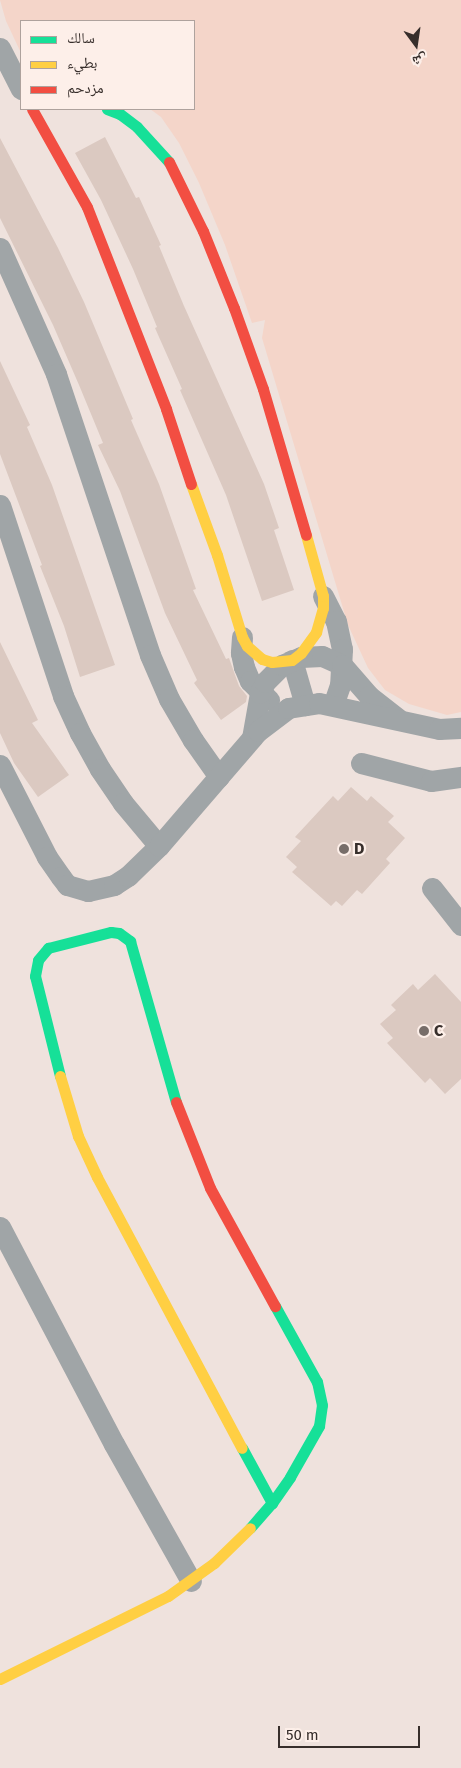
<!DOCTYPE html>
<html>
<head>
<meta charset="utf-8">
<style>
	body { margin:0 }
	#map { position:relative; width:461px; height:1768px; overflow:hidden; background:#efe2dd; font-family:"Fira Sans","Noto Naskh Arabic",sans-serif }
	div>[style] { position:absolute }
	.green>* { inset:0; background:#f4d5c9 }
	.building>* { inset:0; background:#dbc9c1 }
	.street>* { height:21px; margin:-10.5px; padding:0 10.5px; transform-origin:10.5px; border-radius:10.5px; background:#a0a5a7 }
	.fast>* { height:11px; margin:-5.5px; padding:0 5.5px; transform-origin:5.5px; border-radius:5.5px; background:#16e098 }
	.slow>* { height:11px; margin:-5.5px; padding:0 5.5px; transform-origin:5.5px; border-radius:5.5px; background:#ffcf43 }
	.jam>* { height:11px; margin:-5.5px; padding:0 5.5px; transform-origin:5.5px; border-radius:5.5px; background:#f24e42 }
	.dots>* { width:14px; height:14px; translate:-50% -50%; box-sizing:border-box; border:2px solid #fdefe9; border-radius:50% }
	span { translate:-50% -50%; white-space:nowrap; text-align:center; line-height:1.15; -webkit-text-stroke:4.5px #fdefe9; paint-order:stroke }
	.poi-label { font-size:16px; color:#372e2b; font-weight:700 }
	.left { translate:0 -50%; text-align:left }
	.legend { position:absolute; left:20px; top:20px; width:175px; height:90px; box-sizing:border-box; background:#fdefe9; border:1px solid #aea29d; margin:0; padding:6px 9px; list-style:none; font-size:15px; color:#372e2b }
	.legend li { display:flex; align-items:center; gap:10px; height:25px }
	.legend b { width:25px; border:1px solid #aea29d }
	.north { position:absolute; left:391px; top:20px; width:50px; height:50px; -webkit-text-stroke:4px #fdefe9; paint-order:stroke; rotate:166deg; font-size:14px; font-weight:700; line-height:20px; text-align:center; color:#372e2b }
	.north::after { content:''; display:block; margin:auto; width:18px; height:22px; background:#372e2b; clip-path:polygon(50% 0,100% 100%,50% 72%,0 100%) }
	.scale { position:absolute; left:278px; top:1726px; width:142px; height:22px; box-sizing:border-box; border:2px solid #372e2b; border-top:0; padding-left:6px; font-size:15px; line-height:18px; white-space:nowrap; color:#372e2b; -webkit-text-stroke:4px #fdefe9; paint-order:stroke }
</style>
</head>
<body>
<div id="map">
	<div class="green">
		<i style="clip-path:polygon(0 0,461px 0,461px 712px,447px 715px,409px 704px,385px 690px,368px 668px,348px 625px,262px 338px,265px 320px,252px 323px,225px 245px,199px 183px,179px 143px,161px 117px,150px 109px,194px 109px,194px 21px,21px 21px,21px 53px,6px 21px)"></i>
	</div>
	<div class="building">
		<i style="clip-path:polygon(105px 137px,136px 198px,139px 197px,161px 245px,159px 246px,184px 306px,264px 484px,279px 528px,274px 530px,294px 590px,262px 601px,226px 495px,180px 390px,182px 389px,155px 328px,157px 327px,133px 269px,101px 200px,75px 153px)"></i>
		<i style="clip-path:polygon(0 138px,58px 248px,84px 302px,133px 419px,131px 420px,159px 484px,196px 589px,193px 590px,226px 659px,229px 658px,239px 686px,247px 696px,246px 702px,221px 720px,194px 683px,197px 680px,165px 613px,120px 491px,98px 445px,103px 443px,79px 385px,53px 325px,0 218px)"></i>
		<i style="clip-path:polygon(0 361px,30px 425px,27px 427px,52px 485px,115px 665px,80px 677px,64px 626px,40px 566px,42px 565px,0 454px)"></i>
		<i style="clip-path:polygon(0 642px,38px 720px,32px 723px,69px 775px,38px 797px,14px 763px,0 733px)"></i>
		<i style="clip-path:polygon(351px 787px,367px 801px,371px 796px,394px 816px,388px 822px,405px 838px,386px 859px,390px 863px,362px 894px,357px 890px,342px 906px,336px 901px,331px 906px,292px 872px,297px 867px,286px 857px,301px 841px,295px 837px,333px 796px,338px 801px)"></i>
		<i style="clip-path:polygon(435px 974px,461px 1002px,461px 1079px,445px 1094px,430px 1078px,425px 1083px,387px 1043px,393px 1038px,380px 1024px,396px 1010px,391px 1005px,413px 984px,418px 990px)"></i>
	</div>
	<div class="street">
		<i style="left:0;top:48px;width:46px;rotate:62.9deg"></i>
		<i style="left:0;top:248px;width:138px;rotate:66deg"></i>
		<i style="left:56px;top:374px;width:296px;rotate:71.5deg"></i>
		<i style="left:150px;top:655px;width:48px;rotate:66.6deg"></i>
		<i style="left:169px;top:699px;width:48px;rotate:59.7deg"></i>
		<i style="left:193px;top:740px;width:45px;rotate:54.9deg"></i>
		<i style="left:0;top:505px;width:201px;rotate:71.7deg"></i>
		<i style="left:63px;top:696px;width:41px;rotate:65.3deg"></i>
		<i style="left:80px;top:733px;width:41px;rotate:60.9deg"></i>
		<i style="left:100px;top:769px;width:41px;rotate:55.9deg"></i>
		<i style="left:123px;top:803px;width:56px;rotate:50.1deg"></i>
		<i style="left:323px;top:596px;width:28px;rotate:63deg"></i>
		<i style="left:336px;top:621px;width:29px;rotate:78deg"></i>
		<i style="left:342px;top:649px;width:36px;rotate:93deg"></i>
		<i style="left:340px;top:685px;width:21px;rotate:109deg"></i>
		<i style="left:242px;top:637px;width:16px;rotate:94deg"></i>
		<i style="left:241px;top:653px;width:14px;rotate:78deg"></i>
		<i style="left:244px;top:667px;width:15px;rotate:67deg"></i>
		<i style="left:250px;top:681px;width:27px;rotate:45deg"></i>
		<i style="left:292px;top:660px;width:47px;rotate:73.9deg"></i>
		<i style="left:252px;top:738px;width:46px;rotate:-79.9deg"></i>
		<i style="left:260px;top:693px;width:12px;rotate:-66deg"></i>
		<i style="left:265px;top:682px;width:24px;rotate:-45deg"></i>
		<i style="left:282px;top:665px;width:21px;rotate:-23deg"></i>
		<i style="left:301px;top:657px;width:21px;rotate:-3deg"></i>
		<i style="left:322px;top:656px;width:22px;rotate:24deg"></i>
		<i style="left:342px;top:665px;width:41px;rotate:48.9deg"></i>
		<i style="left:369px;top:696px;width:37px;rotate:38deg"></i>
		<i style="left:361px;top:763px;width:72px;rotate:14.4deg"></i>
		<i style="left:431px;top:781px;width:30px;rotate:-8deg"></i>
		<i style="left:0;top:765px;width:103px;rotate:62.9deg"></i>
		<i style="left:47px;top:857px;width:24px;rotate:55deg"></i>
		<i style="left:61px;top:877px;width:10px;rotate:53deg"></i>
		<i style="left:67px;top:885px;width:22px;rotate:16deg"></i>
		<i style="left:88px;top:891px;width:27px;rotate:-13deg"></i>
		<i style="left:114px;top:885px;width:17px;rotate:-33deg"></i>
		<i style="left:128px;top:876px;width:43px;rotate:-44.1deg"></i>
		<i style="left:159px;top:846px;width:152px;rotate:-49.3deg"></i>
		<i style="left:258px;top:731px;width:38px;rotate:-37deg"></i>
		<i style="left:288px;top:708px;width:31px;rotate:-9deg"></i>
		<i style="left:319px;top:703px;width:123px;rotate:12.2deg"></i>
		<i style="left:439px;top:729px;width:22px;rotate:-3deg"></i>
		<i style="left:432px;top:888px;width:47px;rotate:51.9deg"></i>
		<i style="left:0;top:1227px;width:245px;rotate:62.3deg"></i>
		<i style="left:114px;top:1444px;width:157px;rotate:60.7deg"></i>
	</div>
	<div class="fast">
		<i style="left:107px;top:109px;width:14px;rotate:21deg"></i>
		<i style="left:120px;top:114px;width:21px;rotate:37deg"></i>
		<i style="left:137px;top:127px;width:47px;rotate:47.6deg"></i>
		<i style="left:60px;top:1076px;width:103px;rotate:-104deg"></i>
		<i style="left:35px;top:976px;width:16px;rotate:-79deg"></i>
		<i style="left:38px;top:960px;width:16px;rotate:-50deg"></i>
		<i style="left:48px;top:948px;width:65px;rotate:-14.3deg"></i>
		<i style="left:111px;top:932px;width:8px;rotate:7deg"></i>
		<i style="left:119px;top:933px;width:14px;rotate:36deg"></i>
		<i style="left:130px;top:941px;width:167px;rotate:74.1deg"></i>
		<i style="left:242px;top:1448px;width:63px;rotate:61.4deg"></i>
		<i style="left:250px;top:1528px;width:33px;rotate:-49deg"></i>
		<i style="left:272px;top:1503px;width:32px;rotate:-55deg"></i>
		<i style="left:290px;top:1477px;width:59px;rotate:-60.4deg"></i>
		<i style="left:319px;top:1426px;width:21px;rotate:-82deg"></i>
		<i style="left:322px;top:1405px;width:24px;rotate:-102deg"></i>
		<i style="left:317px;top:1382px;width:87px;rotate:-118.9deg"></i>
	</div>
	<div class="slow">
		<i style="left:191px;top:484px;width:76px;rotate:69.9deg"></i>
		<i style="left:217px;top:555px;width:86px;rotate:73deg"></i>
		<i style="left:242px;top:637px;width:10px;rotate:61deg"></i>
		<i style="left:247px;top:646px;width:20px;rotate:41deg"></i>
		<i style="left:262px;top:659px;width:10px;rotate:17deg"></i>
		<i style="left:272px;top:662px;width:20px;rotate:-6deg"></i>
		<i style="left:292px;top:660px;width:11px;rotate:-38deg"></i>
		<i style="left:301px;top:653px;width:26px;rotate:-54deg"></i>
		<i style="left:316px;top:632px;width:25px;rotate:-74deg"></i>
		<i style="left:323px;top:608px;width:12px;rotate:-90deg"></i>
		<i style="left:323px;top:596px;width:63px;rotate:-105.6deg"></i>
		<i style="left:60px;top:1076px;width:63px;rotate:73.3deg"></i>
		<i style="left:78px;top:1136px;width:45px;rotate:65.1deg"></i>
		<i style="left:97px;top:1177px;width:307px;rotate:61.9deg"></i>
		<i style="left:0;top:1679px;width:187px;rotate:-26.3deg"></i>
		<i style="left:168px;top:1596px;width:57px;rotate:-35.7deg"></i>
		<i style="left:214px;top:1563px;width:50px;rotate:-44.2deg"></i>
	</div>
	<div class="jam">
		<i style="left:32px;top:109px;width:112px;rotate:60.7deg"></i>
		<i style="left:87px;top:207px;width:217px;rotate:68.6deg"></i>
		<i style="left:166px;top:409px;width:79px;rotate:71.6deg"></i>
		<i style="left:169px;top:162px;width:77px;rotate:63.8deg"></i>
		<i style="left:203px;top:231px;width:83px;rotate:68.1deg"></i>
		<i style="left:234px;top:308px;width:86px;rotate:70.3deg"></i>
		<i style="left:263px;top:389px;width:152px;rotate:73.6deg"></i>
		<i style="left:176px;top:1102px;width:92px;rotate:68.4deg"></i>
		<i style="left:210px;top:1188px;width:135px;rotate:61.2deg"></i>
	</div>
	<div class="dots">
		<i style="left:344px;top:849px;background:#776d69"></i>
		<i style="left:424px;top:1031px;background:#776d69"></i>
	</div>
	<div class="poi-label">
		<span class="left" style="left:354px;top:849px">D</span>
		<span class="left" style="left:434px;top:1031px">C</span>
	</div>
	<ul class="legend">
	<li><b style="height:6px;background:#16e098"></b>سالك</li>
	<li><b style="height:6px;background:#ffcf43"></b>بطيء</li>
	<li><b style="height:6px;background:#f24e42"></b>مزدحم</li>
	</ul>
	<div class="north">ش</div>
	<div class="scale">50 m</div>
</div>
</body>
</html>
